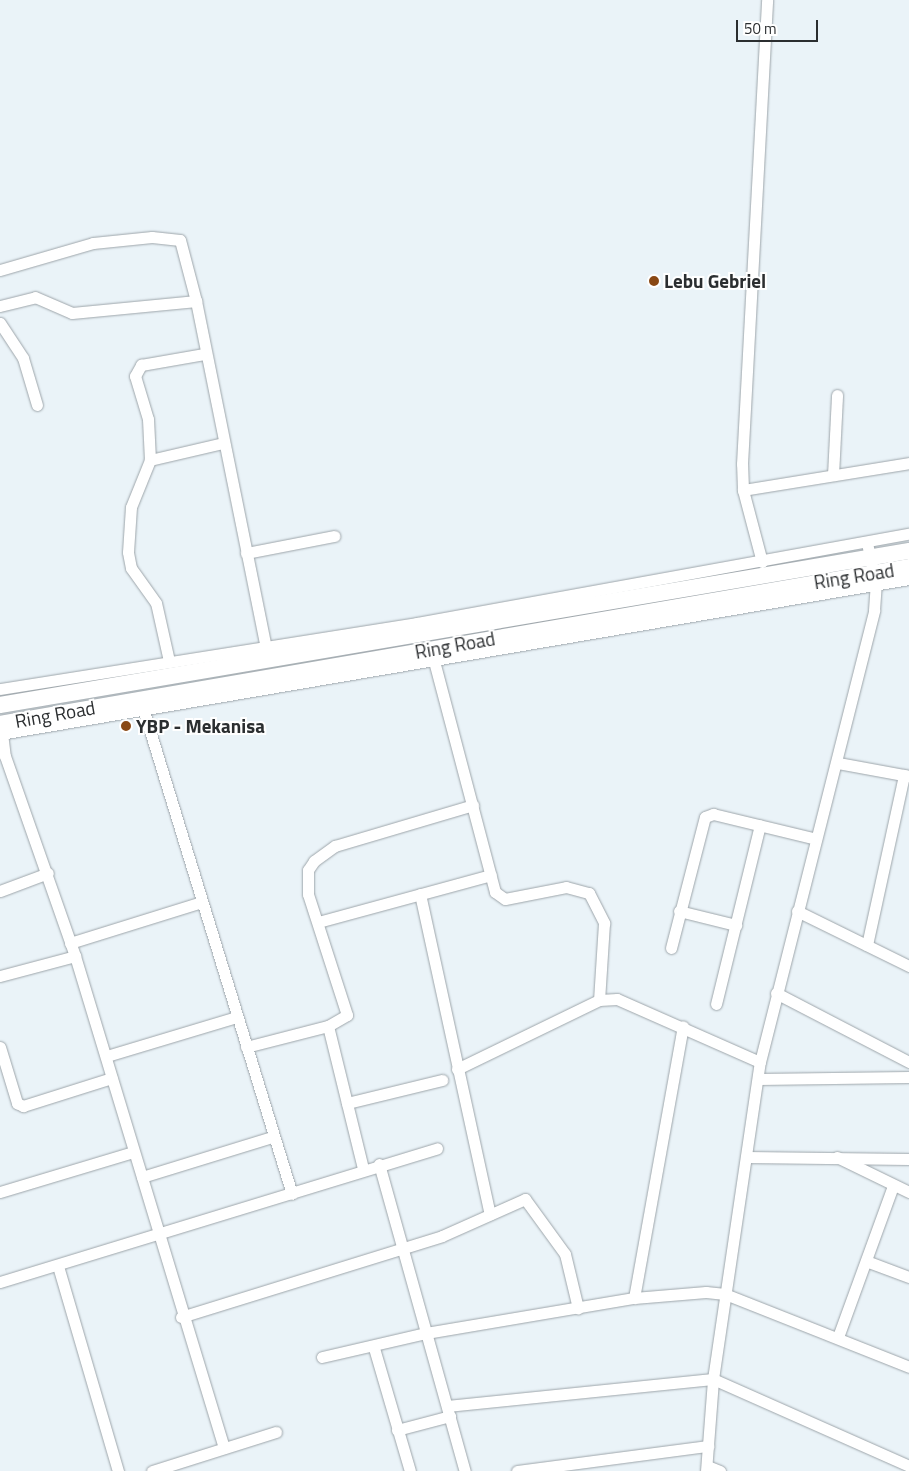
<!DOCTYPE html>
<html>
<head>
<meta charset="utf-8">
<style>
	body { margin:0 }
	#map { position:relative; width:909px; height:1471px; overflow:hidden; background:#eaf3f8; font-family:"Titillium Web",sans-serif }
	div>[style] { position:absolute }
	.roads { filter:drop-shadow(0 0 1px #9da5aa) drop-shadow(0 0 1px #9da5aa) }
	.minor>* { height:11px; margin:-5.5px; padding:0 5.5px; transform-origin:5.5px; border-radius:5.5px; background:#fff }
	.highway>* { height:16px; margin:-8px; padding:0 8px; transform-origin:8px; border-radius:8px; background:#fff }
	.dots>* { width:14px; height:14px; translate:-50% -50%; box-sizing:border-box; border:2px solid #fff; border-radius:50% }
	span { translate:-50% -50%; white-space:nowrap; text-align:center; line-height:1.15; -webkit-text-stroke:4px #fff; paint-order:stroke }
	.poi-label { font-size:19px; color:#2b2e30; font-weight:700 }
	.left { translate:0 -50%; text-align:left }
	.street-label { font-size:19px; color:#2b2e30 }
	.scale { position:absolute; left:736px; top:20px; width:82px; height:22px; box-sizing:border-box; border:2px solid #2b2e30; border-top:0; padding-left:6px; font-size:15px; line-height:18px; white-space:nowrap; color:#2b2e30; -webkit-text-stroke:4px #fff; paint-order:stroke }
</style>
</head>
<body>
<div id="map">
	<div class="roads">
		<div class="minor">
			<i style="left:0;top:270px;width:97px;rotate:-16.2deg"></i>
			<i style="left:93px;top:243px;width:59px;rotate:-5.8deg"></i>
			<i style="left:152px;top:237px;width:28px;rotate:6deg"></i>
			<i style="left:180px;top:240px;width:63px;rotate:75.3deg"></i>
			<i style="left:196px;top:301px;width:355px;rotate:78.6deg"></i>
			<i style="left:0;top:306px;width:36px;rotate:-14deg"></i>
			<i style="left:35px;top:297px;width:40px;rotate:23.4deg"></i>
			<i style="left:72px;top:313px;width:125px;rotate:-5.5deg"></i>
			<i style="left:0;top:323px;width:42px;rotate:56.7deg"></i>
			<i style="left:23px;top:358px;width:49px;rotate:73.4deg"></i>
			<i style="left:150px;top:460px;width:75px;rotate:-13.1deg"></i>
			<i style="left:833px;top:475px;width:80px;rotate:-87.1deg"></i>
			<i style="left:743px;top:490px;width:168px;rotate:-9.2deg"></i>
			<i style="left:246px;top:553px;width:90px;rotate:-10.9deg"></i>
			<i style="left:762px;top:562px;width:74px;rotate:-104.8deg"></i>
			<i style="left:743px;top:490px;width:26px;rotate:-92deg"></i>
			<i style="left:742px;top:464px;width:465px;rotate:-86.9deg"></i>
			<i style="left:169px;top:661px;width:59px;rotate:-102.6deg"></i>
			<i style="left:156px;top:603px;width:43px;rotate:-125.5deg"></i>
			<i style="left:131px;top:568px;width:16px;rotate:-101deg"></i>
			<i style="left:128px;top:552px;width:45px;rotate:-86.2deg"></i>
			<i style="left:131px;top:507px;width:51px;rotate:-68deg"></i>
			<i style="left:150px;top:460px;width:41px;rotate:-92.8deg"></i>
			<i style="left:148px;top:419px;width:45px;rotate:-106.8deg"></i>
			<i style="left:135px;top:376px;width:13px;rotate:-61deg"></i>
			<i style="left:141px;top:365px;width:64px;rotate:-9.9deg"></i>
			<i style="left:434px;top:661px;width:239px;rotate:75.2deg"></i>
			<i style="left:495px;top:892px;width:12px;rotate:35deg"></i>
			<i style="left:505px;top:899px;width:62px;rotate:-11.1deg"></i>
			<i style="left:566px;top:887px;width:24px;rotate:15deg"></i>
			<i style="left:589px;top:893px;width:34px;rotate:63deg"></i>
			<i style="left:604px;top:923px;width:77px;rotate:93.7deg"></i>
			<i style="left:0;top:689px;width:422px;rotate:-9deg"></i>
			<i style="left:417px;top:623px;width:500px;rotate:-10.3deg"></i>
			<i style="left:143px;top:708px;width:508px;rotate:72.96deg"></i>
			<i style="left:2px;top:733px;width:23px;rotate:83deg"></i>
			<i style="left:5px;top:756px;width:212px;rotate:70.7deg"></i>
			<i style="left:75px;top:956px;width:514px;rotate:73.15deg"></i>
			<i style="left:0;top:734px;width:922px;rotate:-9.68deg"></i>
			<i style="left:838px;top:763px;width:72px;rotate:10.4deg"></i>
			<i style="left:0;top:891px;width:51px;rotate:-20.6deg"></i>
			<i style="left:420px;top:894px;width:328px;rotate:77.7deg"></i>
			<i style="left:679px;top:911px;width:59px;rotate:13.8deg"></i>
			<i style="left:797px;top:911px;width:125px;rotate:26.2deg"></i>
			<i style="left:318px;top:922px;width:179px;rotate:-15.2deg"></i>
			<i style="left:70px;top:943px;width:138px;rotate:-17.3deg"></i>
			<i style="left:867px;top:945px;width:174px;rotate:-77.7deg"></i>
			<i style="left:671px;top:948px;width:135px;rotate:-75.5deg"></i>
			<i style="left:705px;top:817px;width:9px;rotate:-21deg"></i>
			<i style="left:713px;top:814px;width:106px;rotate:13.6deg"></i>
			<i style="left:0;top:976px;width:78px;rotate:-14.9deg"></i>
			<i style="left:776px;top:993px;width:150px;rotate:27.4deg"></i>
			<i style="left:716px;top:1004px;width:184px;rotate:-76.2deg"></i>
			<i style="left:328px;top:1026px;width:147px;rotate:76.2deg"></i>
			<i style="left:0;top:1047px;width:59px;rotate:73.1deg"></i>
			<i style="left:17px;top:1103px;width:7px;rotate:27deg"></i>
			<i style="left:23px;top:1106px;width:93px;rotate:-17.5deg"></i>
			<i style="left:246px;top:1047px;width:85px;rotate:-14.4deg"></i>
			<i style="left:328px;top:1026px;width:22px;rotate:-30deg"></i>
			<i style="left:347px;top:1015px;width:127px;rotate:-107.9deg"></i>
			<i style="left:308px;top:894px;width:24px;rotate:-90deg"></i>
			<i style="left:308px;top:870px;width:11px;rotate:-56deg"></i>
			<i style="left:314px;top:861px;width:26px;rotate:-36deg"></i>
			<i style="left:335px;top:846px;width:144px;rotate:-16.5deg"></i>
			<i style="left:107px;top:1056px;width:135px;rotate:-16.8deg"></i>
			<i style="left:457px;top:1069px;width:158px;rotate:-25.9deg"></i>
			<i style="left:599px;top:1000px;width:18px;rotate:-3deg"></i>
			<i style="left:617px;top:999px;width:156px;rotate:23.8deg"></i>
			<i style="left:758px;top:1079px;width:151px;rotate:-0.8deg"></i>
			<i style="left:347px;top:1103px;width:98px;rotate:-13.6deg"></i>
			<i style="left:746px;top:1157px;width:163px;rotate:0.7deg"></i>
			<i style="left:837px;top:1157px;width:80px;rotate:25.9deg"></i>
			<i style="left:379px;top:1164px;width:319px;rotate:74.4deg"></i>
			<i style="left:142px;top:1177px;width:136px;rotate:-17.1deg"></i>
			<i style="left:0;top:1192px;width:139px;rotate:-16.7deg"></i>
			<i style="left:866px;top:1261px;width:46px;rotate:20.4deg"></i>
			<i style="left:58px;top:1266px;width:214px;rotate:73.7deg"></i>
			<i style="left:0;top:1282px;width:457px;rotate:-17deg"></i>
			<i style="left:634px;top:1298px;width:276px;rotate:-79.8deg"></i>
			<i style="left:181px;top:1317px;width:273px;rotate:-17.2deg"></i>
			<i style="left:442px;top:1236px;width:91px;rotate:-24deg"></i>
			<i style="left:525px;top:1199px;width:68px;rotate:54deg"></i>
			<i style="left:565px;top:1254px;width:56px;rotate:76.5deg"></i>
			<i style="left:838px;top:1337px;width:161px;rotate:-70deg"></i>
			<i style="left:374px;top:1348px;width:128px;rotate:73.7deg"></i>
			<i style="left:322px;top:1357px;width:107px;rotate:-13deg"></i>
			<i style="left:426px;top:1333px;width:211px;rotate:-9.6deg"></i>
			<i style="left:634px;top:1298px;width:72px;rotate:-4.8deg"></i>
			<i style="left:706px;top:1292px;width:19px;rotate:6deg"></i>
			<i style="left:725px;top:1294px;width:198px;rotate:21.6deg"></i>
			<i style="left:447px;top:1406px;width:267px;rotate:-5.8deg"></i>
			<i style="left:713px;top:1379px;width:214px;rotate:23.9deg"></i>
			<i style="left:397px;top:1430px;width:55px;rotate:-14.8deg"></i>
			<i style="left:707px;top:1466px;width:14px;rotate:21deg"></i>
			<i style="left:152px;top:1471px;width:130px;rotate:-17.5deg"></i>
			<i style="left:517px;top:1471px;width:193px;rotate:-7.5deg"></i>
			<i style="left:706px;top:1471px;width:92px;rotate:-85.6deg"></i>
			<i style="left:713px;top:1379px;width:320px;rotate:-81.6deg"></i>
			<i style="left:760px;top:1062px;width:466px;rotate:-75.8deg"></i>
			<i style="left:874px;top:610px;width:26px;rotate:-86deg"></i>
			<i style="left:876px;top:584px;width:42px;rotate:-102.4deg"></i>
		</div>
		<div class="highway">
			<i style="left:0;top:705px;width:922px;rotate:-9.62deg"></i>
			<i style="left:0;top:724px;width:922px;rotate:-9.8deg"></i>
		</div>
	</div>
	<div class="dots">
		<i style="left:654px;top:281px;background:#894814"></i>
		<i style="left:126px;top:726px;background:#894814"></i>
	</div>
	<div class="poi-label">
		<span class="left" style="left:664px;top:281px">Lebu Gebriel</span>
		<span class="left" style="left:136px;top:726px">YBP - Mekanisa</span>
	</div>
	<div class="street-label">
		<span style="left:854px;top:576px;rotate:-9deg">Ring Road</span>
		<span style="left:455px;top:645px;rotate:-10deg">Ring Road</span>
		<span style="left:55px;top:714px;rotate:-10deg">Ring Road</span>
	</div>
	<div class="scale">50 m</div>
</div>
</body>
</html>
